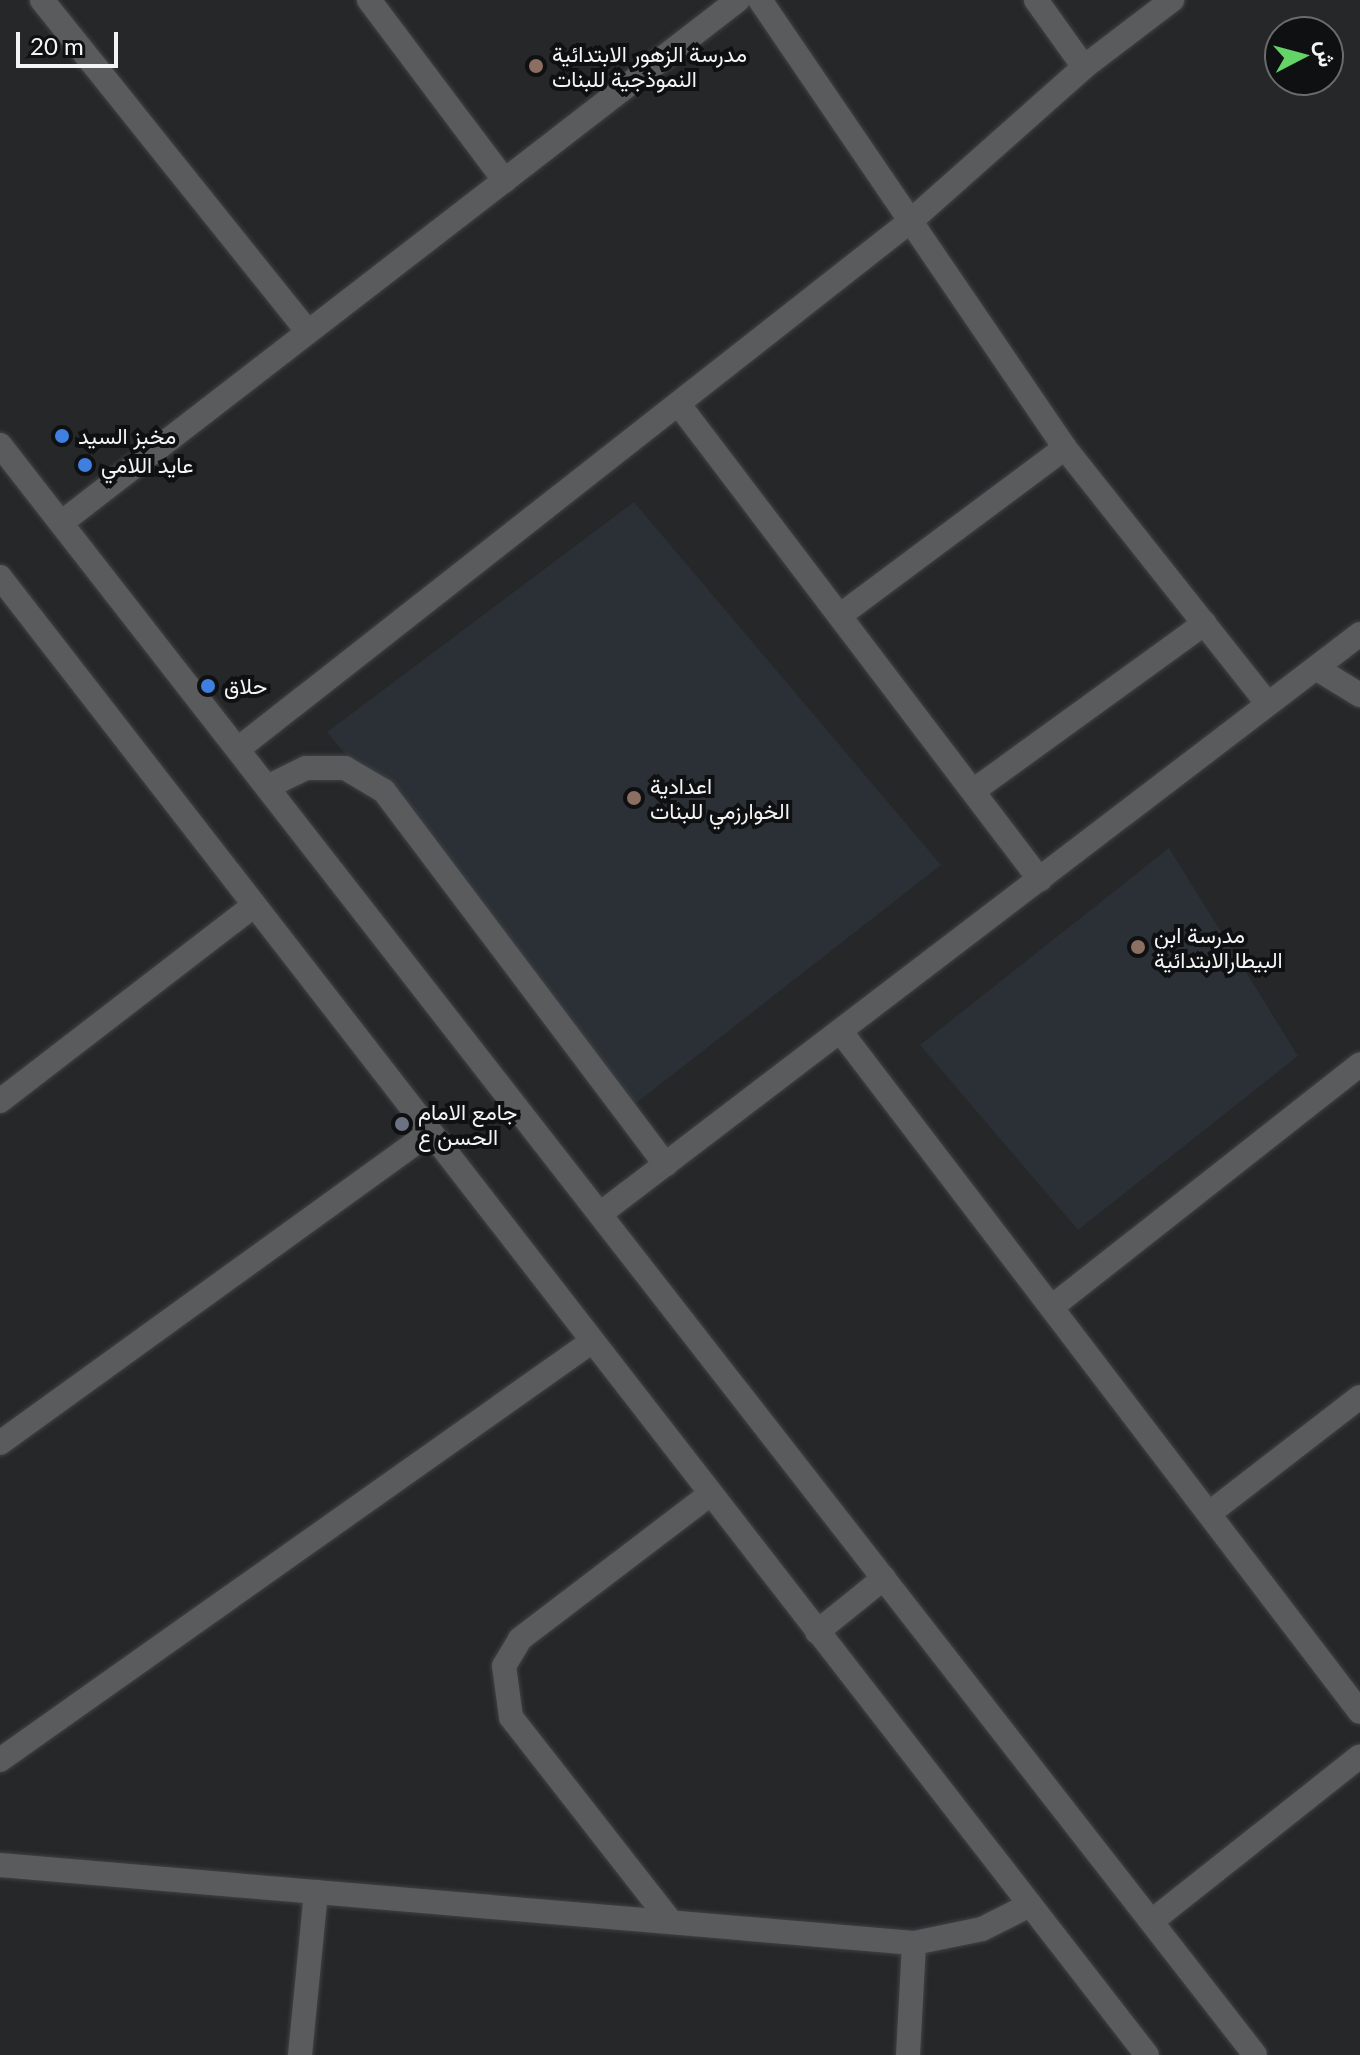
<!DOCTYPE html>
<html>
<head>
<meta charset="utf-8">
<style>
	body { margin:0 }
	#map { position:relative; width:1360px; height:2055px; overflow:hidden; background:#252729; font-family:Lato,Vazirmatn,sans-serif }
	div>[style] { position:absolute }
	.built>* { inset:0; background:#2a3036 }
	.roads { filter:drop-shadow(0 0 2px #404243) drop-shadow(0 0 2px #404243) }
	.minor>* { height:24px; margin:-12px; padding:0 12px; transform-origin:12px; border-radius:12px; background:#595b5d }
	.dots>* { width:22px; height:22px; translate:-50% -50%; box-sizing:border-box; border:4px solid #0f1011; border-radius:50% }
	span { translate:-50% -50%; white-space:nowrap; text-align:center; line-height:1.15; -webkit-text-stroke:8px #0f1011; paint-order:stroke }
	.poi-label { font-size:22px; color:#f3f4f5 }
	.left { translate:0 -50%; text-align:left }
	.north { position:absolute; left:1264px; top:16px; width:80px; height:80px; box-sizing:border-box; background:#0f1011; border:2px solid #6a6b6c; border-radius:50%; rotate:84deg; font-size:22px; font-weight:700; line-height:32px; text-align:center; color:#f3f4f5 }
	.north::after { content:''; display:block; margin:auto; width:28px; height:36px; background:#64d468; clip-path:polygon(50% 0,100% 100%,50% 72%,0 100%) }
	.scale { position:absolute; left:16px; top:32px; width:102px; height:36px; box-sizing:border-box; border:4px solid #f3f4f5; border-top:0; padding-left:10px; font-size:24px; line-height:28px; white-space:nowrap; color:#f3f4f5; -webkit-text-stroke:6px #0f1011; paint-order:stroke }
</style>
</head>
<body>
<div id="map">
	<div class="built">
		<i style="clip-path:polygon(634px 502px,941px 865px,635px 1104px,327px 732px)"></i>
		<i style="clip-path:polygon(1169px 848px,1298px 1056px,1078px 1230px,920px 1045px)"></i>
	</div>
	<div class="roads">
		<div class="minor">
			<i style="left:42px;top:0;width:425px;rotate:51.3deg"></i>
			<i style="left:369px;top:0;width:226px;rotate:53.1deg"></i>
			<i style="left:760px;top:0;width:542px;rotate:55.75deg"></i>
			<i style="left:1065px;top:448px;width:325px;rotate:51.6deg"></i>
			<i style="left:1036px;top:0;width:82px;rotate:54.4deg"></i>
			<i style="left:680px;top:406px;width:595px;rotate:52.78deg"></i>
			<i style="left:0;top:445px;width:2041px;rotate:52.06deg"></i>
			<i style="left:61px;top:523px;width:855px;rotate:-37.69deg"></i>
			<i style="left:0;top:577px;width:1871px;rotate:52.19deg"></i>
			<i style="left:842px;top:614px;width:278px;rotate:-36.7deg"></i>
			<i style="left:1319px;top:670px;width:48px;rotate:31.4deg"></i>
			<i style="left:238px;top:749px;width:858px;rotate:-38.14deg"></i>
			<i style="left:913px;top:219px;width:229px;rotate:-41.6deg"></i>
			<i style="left:1084px;top:67px;width:111px;rotate:-37.3deg"></i>
			<i style="left:267px;top:787px;width:43px;rotate:-26deg"></i>
			<i style="left:306px;top:768px;width:39px"></i>
			<i style="left:345px;top:768px;width:45px;rotate:30.5deg"></i>
			<i style="left:384px;top:791px;width:468px;rotate:53deg"></i>
			<i style="left:973px;top:791px;width:286px;rotate:-35.9deg"></i>
			<i style="left:841px;top:1032px;width:855px;rotate:52.65deg"></i>
			<i style="left:0;top:1101px;width:318px;rotate:-37.6deg"></i>
			<i style="left:600px;top:1214px;width:956px;rotate:-37.35deg"></i>
			<i style="left:1053px;top:1306px;width:391px;rotate:-38.2deg"></i>
			<i style="left:0;top:1443px;width:529px;rotate:-35.85deg"></i>
			<i style="left:1211px;top:1512px;width:188px;rotate:-37.7deg"></i>
			<i style="left:817px;top:1632px;width:86px;rotate:-38.9deg"></i>
			<i style="left:0;top:1760px;width:724px;rotate:-35.27deg"></i>
			<i style="left:0;top:1865px;width:917px;rotate:4.88deg"></i>
			<i style="left:914px;top:1943px;width:69px;rotate:-11.6deg"></i>
			<i style="left:982px;top:1929px;width:54px;rotate:-26.6deg"></i>
			<i style="left:1152px;top:1921px;width:265px;rotate:-38.4deg"></i>
			<i style="left:671px;top:1922px;width:260px;rotate:-128deg"></i>
			<i style="left:511px;top:1717px;width:51px;rotate:-97.8deg"></i>
			<i style="left:504px;top:1666px;width:31px;rotate:-59deg"></i>
			<i style="left:520px;top:1639px;width:239px;rotate:-37.3deg"></i>
			<i style="left:300px;top:2055px;width:164px;rotate:-84.4deg"></i>
			<i style="left:908px;top:2055px;width:112px;rotate:-86.9deg"></i>
		</div>
	</div>
	<div class="dots">
		<i style="left:536px;top:66px;background:#8d6e63"></i>
		<i style="left:62px;top:436px;background:#3f7fe0"></i>
		<i style="left:85px;top:465px;background:#3f7fe0"></i>
		<i style="left:208px;top:686px;background:#3f7fe0"></i>
		<i style="left:634px;top:798px;background:#8d6e63"></i>
		<i style="left:1138px;top:947px;background:#8d6e63"></i>
		<i style="left:402px;top:1124px;background:#6b7280"></i>
	</div>
	<div class="poi-label">
		<span class="left" style="left:552px;top:66px">مدرسة الزهور الابتدائية<br>النموذجية للبنات</span>
		<span class="left" style="left:78px;top:436px">مخبز السيد</span>
		<span class="left" style="left:101px;top:465px">عايد اللامي</span>
		<span class="left" style="left:224px;top:686px">حلاق</span>
		<span class="left" style="left:650px;top:798px">اعدادية<br>الخوارزمي للبنات</span>
		<span class="left" style="left:1154px;top:947px">مدرسة ابن<br>البيطارالابتدائية</span>
		<span class="left" style="left:418px;top:1124px">جامع الامام<br>الحسن ع</span>
	</div>
	<div class="north">ش</div>
	<div class="scale">20 m</div>
</div>
</body>
</html>
